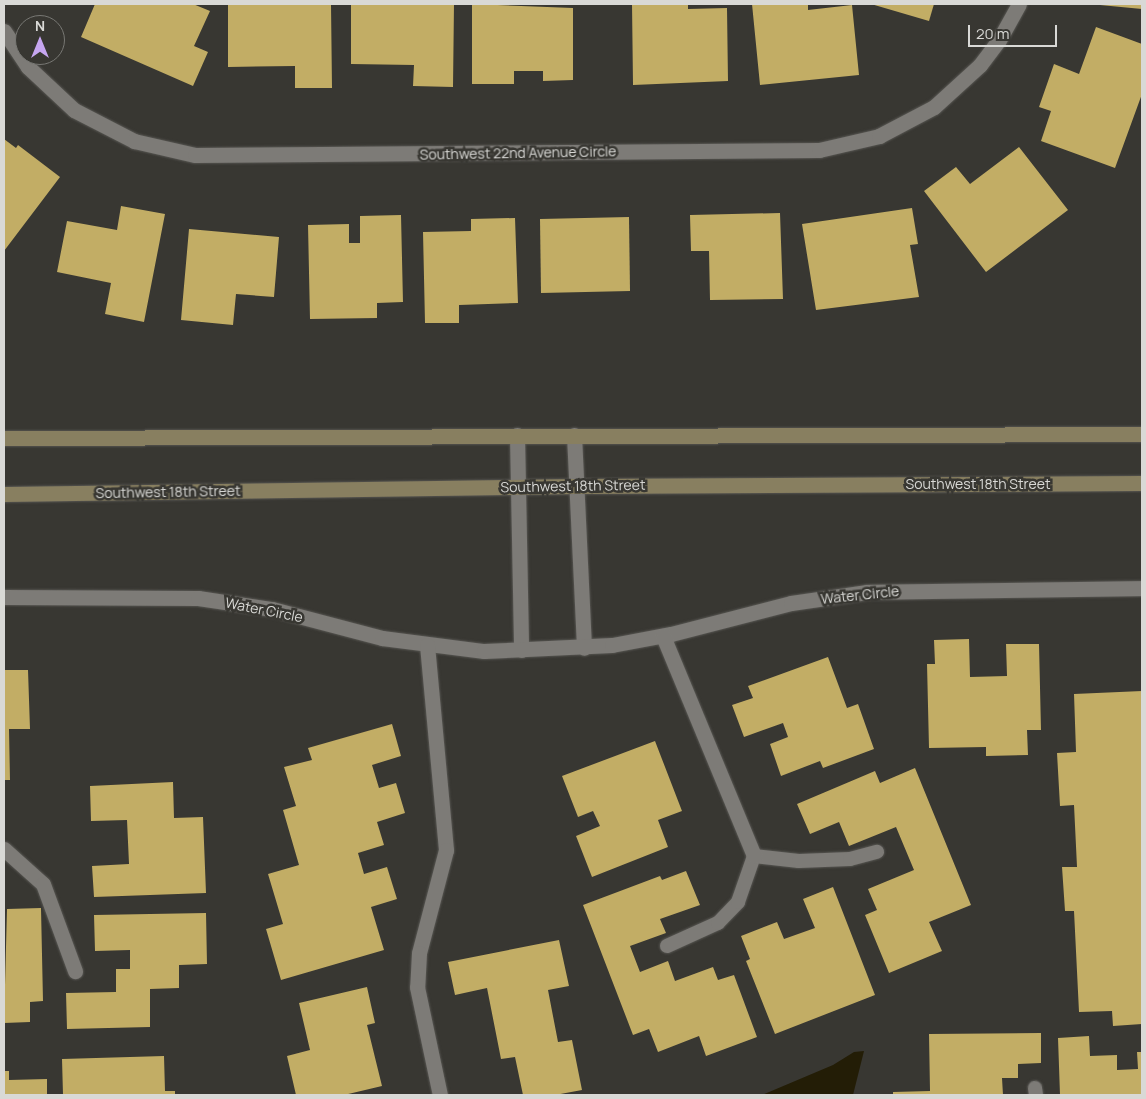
<!DOCTYPE html>
<html>
<head>
<meta charset="utf-8">
<style>
	body { margin:0 }
	#map { position:relative; width:1146px; height:1099px; overflow:hidden; background:#383732; font-family:Manrope,sans-serif }
	div>[style] { position:absolute }
	.water>* { inset:0; background:#231d06 }
	.building>* { inset:0; background:#c2ad65 }
	.roads { filter:drop-shadow(0 0 1px #575652) drop-shadow(0 0 1px #575652) }
	.lane>* { height:14px; margin:-7px; padding:0 7px; transform-origin:7px; border-radius:7px; background:#7d7b77 }
	.street>* { height:15px; margin:-7.5px; padding:0 7.5px; transform-origin:7.5px; border-radius:7.5px; background:#7d7b77 }
	.secondary>* { height:15px; margin:-7.5px; padding:0 7.5px; transform-origin:7.5px; border-radius:7.5px; background:#887f60 }
	span { translate:-50% -50%; white-space:nowrap; text-align:center; line-height:1.15; -webkit-text-stroke:5px #383732; paint-order:stroke }
	.street-label { font-size:14px; color:#d9d9d6 }
	.frame { position:absolute; inset:0; border:5px solid #d9d9d6; pointer-events:none }
	.north { position:absolute; left:15px; top:15px; width:50px; height:50px; box-sizing:border-box; background:#383732; border:1px solid #787874; border-radius:50%; rotate:0deg; font-size:14px; font-weight:700; line-height:20px; text-align:center; color:#d9d9d6 }
	.north::after { content:''; display:block; margin:auto; width:18px; height:22px; background:#c6a6f0; clip-path:polygon(50% 0,100% 100%,50% 72%,0 100%) }
	.scale { position:absolute; left:968px; top:25px; width:89px; height:22px; box-sizing:border-box; border:2px solid #d9d9d6; border-top:0; padding-left:6px; font-size:15px; line-height:18px; white-space:nowrap; color:#d9d9d6; -webkit-text-stroke:4px #383732; paint-order:stroke }
</style>
</head>
<body>
<div id="map">
	<div class="water">
		<i style="clip-path:polygon(864px 1051px,853px 1095px,762px 1095px,833px 1065px,854px 1052px)"></i>
	</div>
	<div class="building">
		<i style="clip-path:polygon(95px 4px,193px 4px,210px 11px,194px 46px,208px 52px,193px 86px,81px 37px)"></i>
		<i style="clip-path:polygon(228px 4px,331px 4px,332px 88px,295px 88px,295px 66px,228px 67px)"></i>
		<i style="clip-path:polygon(351px 4px,454px 4px,453px 87px,413px 86px,414px 65px,351px 64px)"></i>
		<i style="clip-path:polygon(472px 4px,573px 8px,573px 80px,543px 81px,543px 71px,514px 71px,514px 84px,472px 84px)"></i>
		<i style="clip-path:polygon(632px 4px,688px 4px,688px 9px,727px 8px,728px 81px,633px 85px)"></i>
		<i style="clip-path:polygon(752px 4px,808px 4px,808px 10px,852px 5px,859px 75px,760px 85px)"></i>
		<i style="clip-path:polygon(871px 4px,934px 4px,929px 21px)"></i>
		<i style="clip-path:polygon(1100px 4px,1142px 4px,1142px 9px,1100px 5px)"></i>
		<i style="clip-path:polygon(1096px 27px,1142px 44px,1142px 94px,1115px 168px,1041px 141px,1051px 111px,1039px 107px,1054px 64px,1079px 74px)"></i>
		<i style="clip-path:polygon(4px 139px,16px 148px,18px 145px,60px 177px,4px 251px)"></i>
		<i style="clip-path:polygon(1019px 147px,1068px 210px,986px 272px,924px 191px,956px 167px,970px 184px)"></i>
		<i style="clip-path:polygon(121px 206px,165px 214px,144px 322px,105px 314px,111px 283px,57px 272px,67px 221px,117px 230px)"></i>
		<i style="clip-path:polygon(912px 208px,918px 244px,910px 245px,919px 297px,816px 310px,802px 224px)"></i>
		<i style="clip-path:polygon(780px 213px,783px 299px,710px 300px,709px 251px,691px 251px,690px 215px)"></i>
		<i style="clip-path:polygon(401px 215px,403px 302px,377px 303px,377px 318px,310px 319px,308px 225px,349px 224px,349px 243px,360px 243px,360px 216px)"></i>
		<i style="clip-path:polygon(629px 217px,630px 291px,541px 293px,540px 219px)"></i>
		<i style="clip-path:polygon(515px 218px,518px 303px,459px 305px,459px 323px,425px 323px,423px 232px,471px 231px,471px 219px)"></i>
		<i style="clip-path:polygon(189px 229px,279px 237px,274px 297px,236px 294px,233px 325px,181px 320px)"></i>
		<i style="clip-path:polygon(969px 639px,970px 677px,1007px 676px,1006px 644px,1039px 644px,1041px 730px,1027px 730px,1028px 755px,986px 756px,986px 747px,929px 748px,927px 664px,935px 664px,934px 640px)"></i>
		<i style="clip-path:polygon(828px 657px,847px 708px,858px 704px,874px 749px,823px 768px,820px 761px,781px 776px,770px 744px,788px 737px,783px 723px,744px 737px,732px 705px,753px 698px,748px 686px)"></i>
		<i style="clip-path:polygon(4px 670px,28px 670px,30px 729px,9px 729px,10px 780px,4px 780px)"></i>
		<i style="clip-path:polygon(1142px 691px,1142px 1024px,1113px 1026px,1112px 1011px,1079px 1012px,1074px 911px,1065px 911px,1062px 867px,1077px 867px,1074px 805px,1060px 806px,1057px 753px,1076px 752px,1074px 694px)"></i>
		<i style="clip-path:polygon(392px 724px,401px 756px,372px 765px,379px 788px,396px 783px,405px 813px,377px 822px,384px 845px,358px 853px,364px 874px,387px 867px,397px 899px,371px 907px,384px 950px,281px 980px,266px 929px,283px 924px,268px 874px,299px 865px,283px 810px,296px 806px,284px 767px,312px 760px,308px 748px)"></i>
		<i style="clip-path:polygon(655px 741px,682px 811px,658px 820px,668px 847px,592px 877px,576px 836px,600px 826px,593px 811px,578px 817px,562px 776px)"></i>
		<i style="clip-path:polygon(915px 768px,971px 905px,929px 922px,942px 951px,889px 973px,865px 915px,877px 910px,868px 889px,914px 870px,896px 827px,849px 846px,839px 822px,810px 834px,797px 804px,875px 771px,880px 783px)"></i>
		<i style="clip-path:polygon(173px 782px,174px 818px,203px 817px,206px 893px,94px 897px,92px 866px,129px 864px,127px 820px,91px 821px,90px 786px)"></i>
		<i style="clip-path:polygon(686px 871px,700px 905px,660px 919px,666px 933px,630px 946px,640px 972px,668px 961px,675px 981px,713px 967px,718px 980px,734px 975px,757px 1037px,706px 1056px,699px 1036px,658px 1052px,649px 1029px,633px 1035px,583px 905px,660px 876px,662px 880px)"></i>
		<i style="clip-path:polygon(833px 887px,875px 995px,775px 1034px,746px 961px,750px 959px,741px 936px,777px 922px,784px 939px,815px 928px,803px 899px)"></i>
		<i style="clip-path:polygon(41px 908px,43px 1001px,30px 1002px,30px 1022px,4px 1023px,7px 909px)"></i>
		<i style="clip-path:polygon(206px 913px,207px 964px,179px 965px,179px 988px,150px 989px,150px 1027px,67px 1029px,66px 993px,116px 992px,116px 969px,130px 969px,130px 950px,95px 951px,94px 915px)"></i>
		<i style="clip-path:polygon(559px 940px,569px 986px,548px 990px,558px 1042px,572px 1040px,582px 1090px,555px 1095px,523px 1095px,515px 1057px,501px 1059px,487px 988px,455px 995px,448px 962px)"></i>
		<i style="clip-path:polygon(367px 987px,375px 1023px,367px 1025px,382px 1086px,344px 1095px,296px 1095px,287px 1056px,310px 1050px,299px 1003px)"></i>
		<i style="clip-path:polygon(1041px 1033px,1041px 1063px,1018px 1064px,1018px 1078px,1002px 1078px,1003px 1095px,893px 1095px,893px 1092px,930px 1091px,929px 1034px)"></i>
		<i style="clip-path:polygon(1089px 1036px,1090px 1056px,1117px 1055px,1117px 1070px,1138px 1069px,1137px 1052px,1142px 1052px,1142px 1095px,1060px 1095px,1058px 1038px)"></i>
		<i style="clip-path:polygon(164px 1056px,165px 1091px,175px 1091px,175px 1095px,63px 1095px,62px 1059px)"></i>
		<i style="clip-path:polygon(4px 1071px,9px 1071px,9px 1080px,47px 1079px,47px 1095px,4px 1095px)"></i>
	</div>
	<div class="roads">
		<div class="lane">
			<i style="left:667px;top:946px;width:56px;rotate:-24.3deg"></i>
			<i style="left:718px;top:923px;width:29px;rotate:-46deg"></i>
			<i style="left:738px;top:902px;width:49px;rotate:-70.8deg"></i>
			<i style="left:754px;top:856px;width:45px;rotate:6.3deg"></i>
			<i style="left:799px;top:861px;width:51px;rotate:-2.2deg"></i>
			<i style="left:850px;top:859px;width:28px;rotate:-15deg"></i>
			<i style="left:1035px;top:1088px;width:7px;rotate:82deg"></i>
		</div>
		<div class="street">
			<i style="left:4px;top:31px;width:43px;rotate:56.3deg"></i>
			<i style="left:28px;top:67px;width:63px;rotate:43.1deg"></i>
			<i style="left:74px;top:110px;width:68px;rotate:27.3deg"></i>
			<i style="left:134px;top:141px;width:63px;rotate:12.9deg"></i>
			<i style="left:195px;top:155px;width:624px;rotate:-0.46deg"></i>
			<i style="left:819px;top:150px;width:62px;rotate:-13.1deg"></i>
			<i style="left:879px;top:136px;width:62px;rotate:-27.8deg"></i>
			<i style="left:934px;top:107px;width:62px;rotate:-42.4deg"></i>
			<i style="left:980px;top:65px;width:31px;rotate:-53deg"></i>
			<i style="left:999px;top:40px;width:41px;rotate:-60.9deg"></i>
			<i style="left:517px;top:435px;width:215px;rotate:88.9deg"></i>
			<i style="left:574px;top:435px;width:213px;rotate:87.3deg"></i>
			<i style="left:4px;top:597px;width:194px;rotate:0.3deg"></i>
			<i style="left:198px;top:598px;width:75px;rotate:8.5deg"></i>
			<i style="left:272px;top:609px;width:114px;rotate:14.8deg"></i>
			<i style="left:382px;top:638px;width:103px;rotate:7.3deg"></i>
			<i style="left:484px;top:651px;width:128px;rotate:-2.7deg"></i>
			<i style="left:612px;top:645px;width:60px;rotate:-10.6deg"></i>
			<i style="left:671px;top:634px;width:124px;rotate:-14.5deg"></i>
			<i style="left:791px;top:603px;width:77px;rotate:-8.2deg"></i>
			<i style="left:867px;top:592px;width:275px;rotate:-0.8deg"></i>
			<i style="left:663px;top:636px;width:238px;rotate:67.5deg"></i>
			<i style="left:427px;top:645px;width:206px;rotate:84.7deg"></i>
			<i style="left:446px;top:850px;width:106px;rotate:104.7deg"></i>
			<i style="left:419px;top:953px;width:34px;rotate:93deg"></i>
			<i style="left:417px;top:987px;width:110px;rotate:78deg"></i>
			<i style="left:4px;top:849px;width:52px;rotate:41.9deg"></i>
			<i style="left:43px;top:884px;width:93px;rotate:69.8deg"></i>
		</div>
		<div class="secondary">
			<i style="left:4px;top:438px;width:1138px;rotate:-0.2deg"></i>
			<i style="left:4px;top:494px;width:572px;rotate:-0.8deg"></i>
			<i style="left:576px;top:486px;width:566px;rotate:-0.3deg"></i>
		</div>
	</div>
	<div class="street-label">
		<span style="left:518px;top:153px;rotate:-1deg">Southwest 22nd Avenue Circle</span>
		<span style="left:978px;top:484px">Southwest 18th Street</span>
		<span style="left:573px;top:486px;rotate:-1deg">Southwest 18th Street</span>
		<span style="left:168px;top:492px;rotate:-1deg">Southwest 18th Street</span>
		<span style="left:860px;top:595px;rotate:-6deg">Water Circle</span>
		<span style="left:264px;top:610px;rotate:11deg">Water Circle</span>
	</div>
	<div class="frame"></div>
	<div class="north">N</div>
	<div class="scale">20 m</div>
</div>
</body>
</html>
